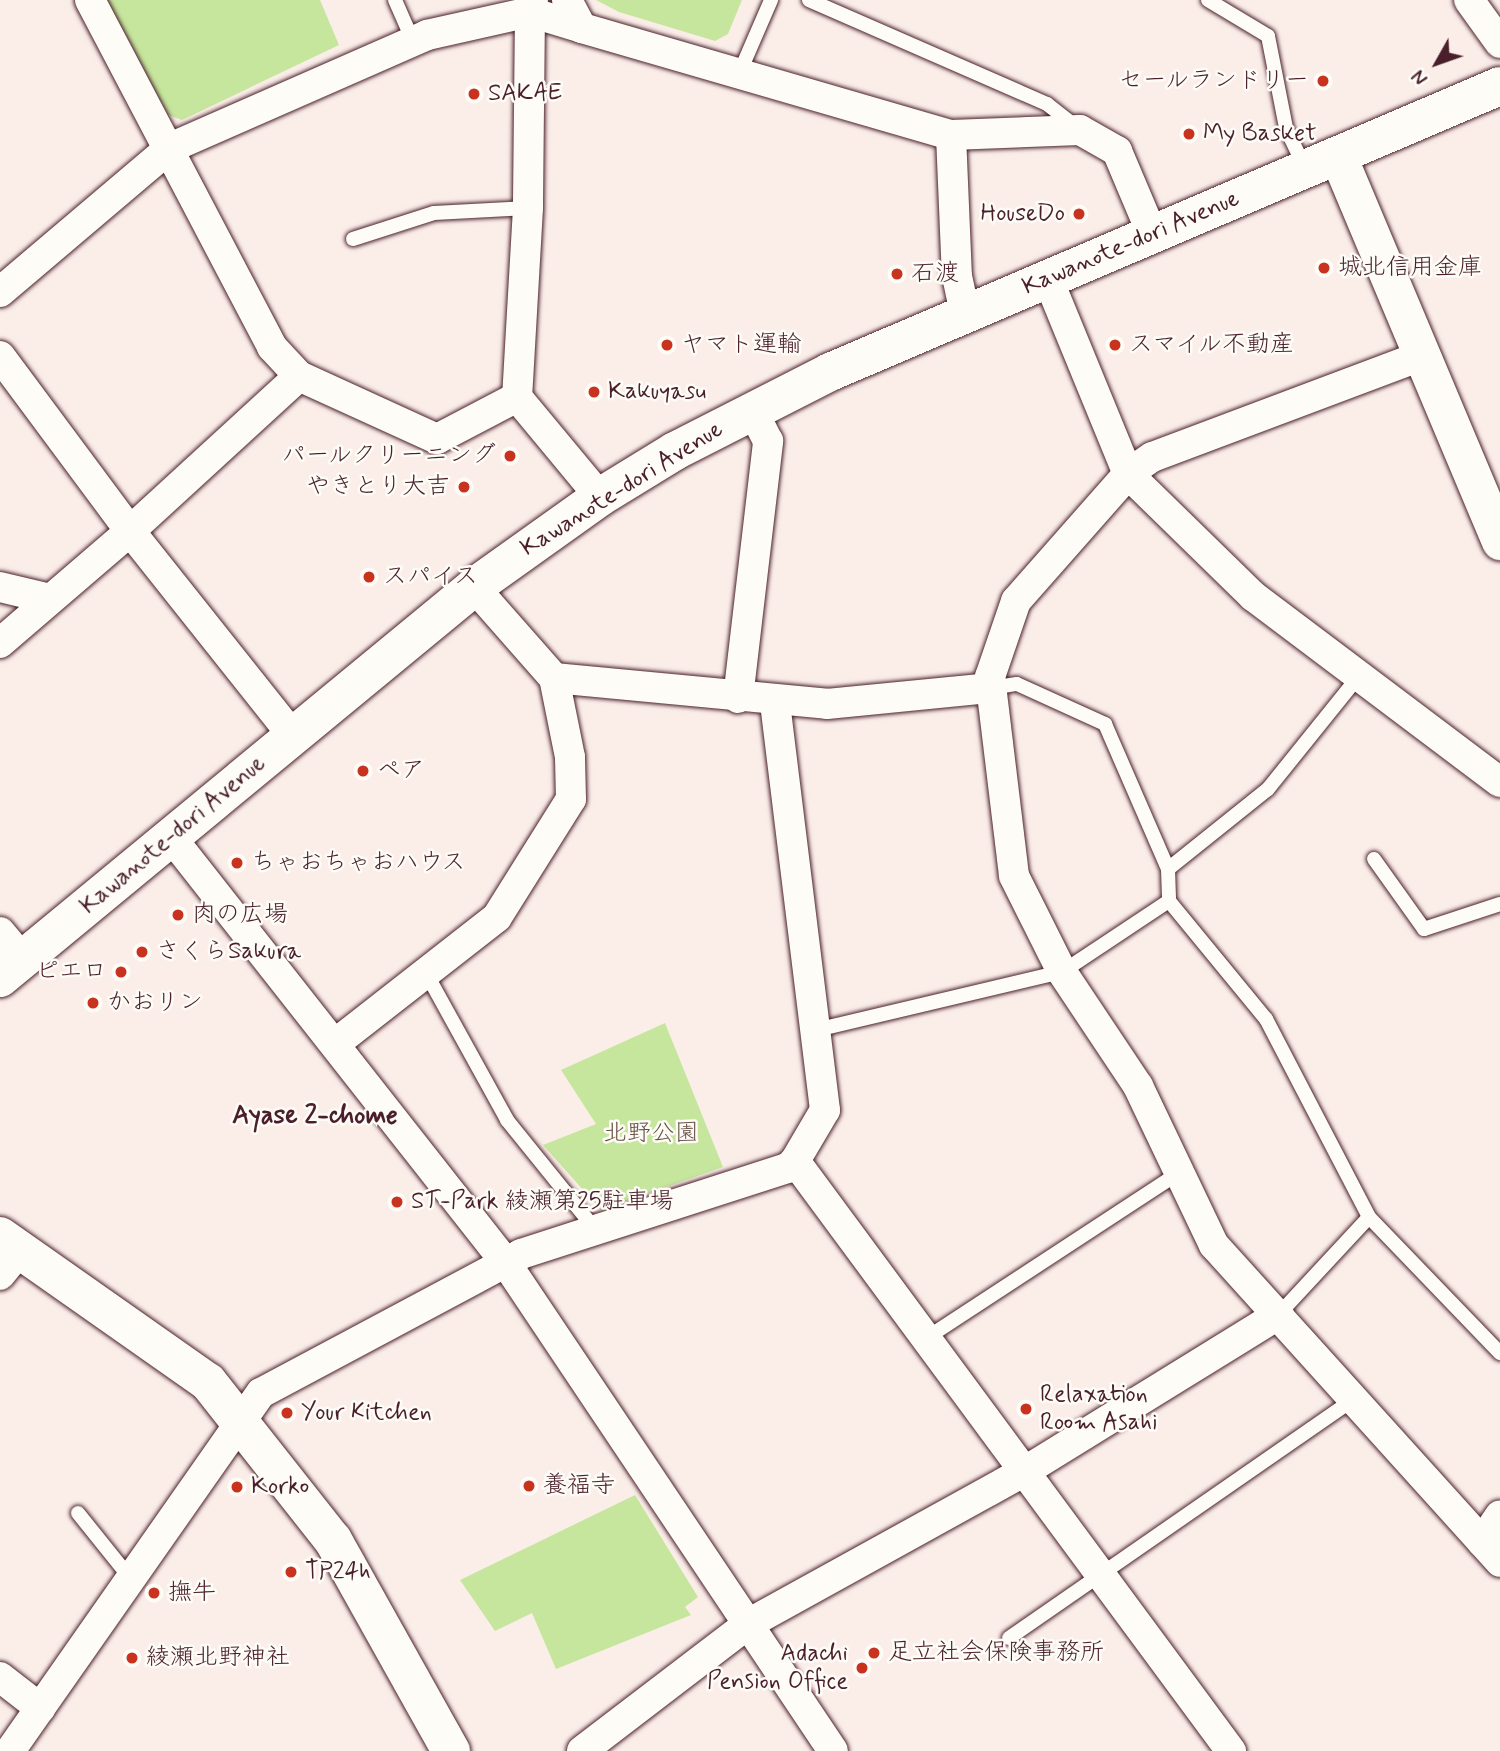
<!DOCTYPE html>
<html>
<head>
<meta charset="utf-8">
<style>
	body { margin:0 }
	#map { position:relative; width:1500px; height:1751px; overflow:hidden; background:#fbeee9; font-family:Mynerve,"Klee One",sans-serif }
	div>[style] { position:absolute }
	.green>* { inset:0; background:#c6e69e }
	.roads { filter:drop-shadow(0 0 2px #4a1f2b) drop-shadow(0 0 2px #4a1f2b) }
	.service>* { height:14px; margin:-7px; padding:0 7px; transform-origin:7px; border-radius:7px; background:#fdfcf7 }
	.minor>* { height:30px; margin:-15px; padding:0 15px; transform-origin:15px; border-radius:15px; background:#fdfcf7 }
	.tertiary>* { height:37px; margin:-18.5px; padding:0 18.5px; transform-origin:18.5px; border-radius:18.5px; background:#fdfcf7 }
	.primary>* { height:38px; margin:-19px; padding:0 19px; transform-origin:19px; border-radius:19px; background:#fdfcf7 }
	.dots>* { width:19px; height:19px; translate:-50% -50%; box-sizing:border-box; border:4px solid #fdfcf7; border-radius:50% }
	span { translate:-50% -50%; white-space:nowrap; text-align:center; line-height:1.15; -webkit-text-stroke:5px #fdfcf7; paint-order:stroke }
	.poi-label { font-size:24px; color:#4a1f2b }
	.right { translate:-100% -50%; text-align:right }
	.left { translate:0 -50%; text-align:left }
	.street-label { font-size:24px; color:#4a1f2b }
	.park-label { font-size:24px; color:#695148 }
	.neighbourhood-label { font-size:26px; color:#4a1f2b; font-weight:700 }
	.north { position:absolute; left:1402px; top:28px; width:70px; height:70px; -webkit-text-stroke:5px #fdfcf7; paint-order:stroke; rotate:230deg; font-size:19px; font-weight:700; line-height:28px; text-align:center; color:#4a1f2b }
	.north::after { content:''; display:block; margin:auto; width:24px; height:32px; background:#4a1f2b; clip-path:polygon(50% 0,100% 100%,50% 72%,0 100%) }
</style>
</head>
<body>
<div id="map">
	<div class="green">
		<i style="clip-path:polygon(107px 0,320px 0,339px 45px,182px 120px,168px 115px)"></i>
		<i style="clip-path:polygon(596px 0,742px 0,728px 34px,715px 41px,619px 12px)"></i>
		<i style="clip-path:polygon(665px 1023px,723px 1167px,601px 1210px,543px 1145px,596px 1124px,561px 1070px)"></i>
		<i style="clip-path:polygon(635px 1495px,698px 1597px,685px 1607px,691px 1615px,556px 1669px,532px 1613px,495px 1631px,460px 1580px)"></i>
	</div>
	<div class="roads">
		<div class="service">
			<i style="left:395px;top:0;width:45px;rotate:66.3deg"></i>
			<i style="left:809px;top:0;width:260px;rotate:23.6deg"></i>
			<i style="left:1047px;top:104px;width:36px;rotate:38deg"></i>
			<i style="left:1208px;top:0;width:70px;rotate:31deg"></i>
			<i style="left:1268px;top:36px;width:94px;rotate:78.9deg"></i>
			<i style="left:1286px;top:128px;width:44px;rotate:64.6deg"></i>
			<i style="left:739px;top:74px;width:81px;rotate:-66.6deg"></i>
			<i style="left:353px;top:239px;width:85px;rotate:-17.8deg"></i>
			<i style="left:434px;top:213px;width:94px;rotate:-3deg"></i>
			<i style="left:991px;top:688px;width:26px;rotate:-9deg"></i>
			<i style="left:1017px;top:684px;width:97px;rotate:24.4deg"></i>
			<i style="left:1105px;top:724px;width:158px;rotate:66.5deg"></i>
			<i style="left:1168px;top:869px;width:32px;rotate:88deg"></i>
			<i style="left:1169px;top:901px;width:153px;rotate:50.6deg"></i>
			<i style="left:1266px;top:1019px;width:223px;rotate:62.5deg"></i>
			<i style="left:1369px;top:1217px;width:189px;rotate:46.1deg"></i>
			<i style="left:1374px;top:859px;width:86px;rotate:54.5deg"></i>
			<i style="left:1424px;top:929px;width:80px;rotate:-18.2deg"></i>
			<i style="left:1168px;top:869px;width:128px;rotate:-38.7deg"></i>
			<i style="left:1268px;top:789px;width:145px;rotate:-51.2deg"></i>
			<i style="left:426px;top:973px;width:168px;rotate:61.1deg"></i>
			<i style="left:507px;top:1120px;width:140px;rotate:51.1deg"></i>
			<i style="left:816px;top:1030px;width:253px;rotate:-13.3deg"></i>
			<i style="left:1062px;top:972px;width:128px;rotate:-33.6deg"></i>
			<i style="left:1279px;top:1314px;width:132px;rotate:-47.1deg"></i>
			<i style="left:925px;top:1339px;width:305px;rotate:-33.2deg"></i>
			<i style="left:78px;top:1513px;width:83px;rotate:51.3deg"></i>
			<i style="left:1009px;top:1638px;width:421px;rotate:-34.7deg"></i>
		</div>
		<div class="minor">
			<i style="left:90px;top:0;width:392px;rotate:62.3deg"></i>
			<i style="left:272px;top:347px;width:40px;rotate:47deg"></i>
			<i style="left:299px;top:376px;width:152px;rotate:24.5deg"></i>
			<i style="left:437px;top:439px;width:90px;rotate:-27.7deg"></i>
			<i style="left:567px;top:0;width:32px;rotate:62deg"></i>
			<i style="left:582px;top:28px;width:384px;rotate:16.2deg"></i>
			<i style="left:951px;top:135px;width:129px;rotate:-2.2deg"></i>
			<i style="left:1080px;top:130px;width:43px;rotate:29.6deg"></i>
			<i style="left:1117px;top:151px;width:90px;rotate:67.1deg"></i>
			<i style="left:1469px;top:0;width:53px;rotate:54.2deg"></i>
			<i style="left:582px;top:28px;width:54px;rotate:-162.9deg"></i>
			<i style="left:530px;top:12px;width:196px;rotate:90.6deg"></i>
			<i style="left:528px;top:208px;width:189px;rotate:93.3deg"></i>
			<i style="left:517px;top:397px;width:130px;rotate:50.3deg"></i>
			<i style="left:951px;top:135px;width:141px;rotate:87.6deg"></i>
			<i style="left:957px;top:276px;width:39px;rotate:78deg"></i>
			<i style="left:1048px;top:279px;width:211px;rotate:67.7deg"></i>
			<i style="left:1128px;top:474px;width:175px;rotate:44.3deg"></i>
			<i style="left:1253px;top:596px;width:309px;rotate:37deg"></i>
			<i style="left:0;top:292px;width:223px;rotate:-40.3deg"></i>
			<i style="left:170px;top:148px;width:281px;rotate:-23.7deg"></i>
			<i style="left:427px;top:35px;width:106px;rotate:-12.6deg"></i>
			<i style="left:530px;top:12px;width:12px;rotate:-76deg"></i>
			<i style="left:0;top:356px;width:218px;rotate:53.4deg"></i>
			<i style="left:130px;top:531px;width:262px;rotate:51.5deg"></i>
			<i style="left:1421px;top:356px;width:287px;rotate:159.4deg"></i>
			<i style="left:1152px;top:457px;width:29px;rotate:145deg"></i>
			<i style="left:1128px;top:474px;width:169px;rotate:131.4deg"></i>
			<i style="left:1016px;top:601px;width:80px;rotate:108.9deg"></i>
			<i style="left:990px;top:677px;width:200px;rotate:83.1deg"></i>
			<i style="left:1014px;top:876px;width:107px;rotate:63.4deg"></i>
			<i style="left:1062px;top:972px;width:137px;rotate:56.3deg"></i>
			<i style="left:1138px;top:1086px;width:176px;rotate:64.5deg"></i>
			<i style="left:1214px;top:1245px;width:427px;rotate:47.9deg"></i>
			<i style="left:0;top:587px;width:51px;rotate:13.5deg"></i>
			<i style="left:0;top:643px;width:172px;rotate:-40.7deg"></i>
			<i style="left:130px;top:531px;width:229px;rotate:-42.5deg"></i>
			<i style="left:554px;top:678px;width:274px;rotate:5.4deg"></i>
			<i style="left:827px;top:704px;width:165px;rotate:-5.6deg"></i>
			<i style="left:738px;top:698px;width:259px;rotate:-83.3deg"></i>
			<i style="left:768px;top:441px;width:36px;rotate:-117deg"></i>
			<i style="left:171px;top:837px;width:542px;rotate:51.82deg"></i>
			<i style="left:506px;top:1263px;width:587px;rotate:56.17deg"></i>
			<i style="left:0;top:932px;width:35px;rotate:50deg"></i>
			<i style="left:336px;top:1043px;width:204px;rotate:-38deg"></i>
			<i style="left:497px;top:917px;width:139px;rotate:-57.9deg"></i>
			<i style="left:571px;top:799px;width:42px;rotate:-91.4deg"></i>
			<i style="left:570px;top:757px;width:81px;rotate:-101.4deg"></i>
			<i style="left:554px;top:678px;width:121px;rotate:-131.3deg"></i>
			<i style="left:795px;top:1161px;width:734px;rotate:53.54deg"></i>
			<i style="left:0;top:1275px;width:32px;rotate:-51deg"></i>
			<i style="left:1482px;top:1542px;width:32px;rotate:-56deg"></i>
			<i style="left:0;top:1677px;width:51px;rotate:37.8deg"></i>
			<i style="left:10px;top:1751px;width:437px;rotate:-55deg"></i>
			<i style="left:261px;top:1393px;width:295px;rotate:-28.1deg"></i>
			<i style="left:521px;top:1254px;width:281px;rotate:-17.9deg"></i>
			<i style="left:788px;top:1168px;width:10px;rotate:-45deg"></i>
			<i style="left:795px;top:1161px;width:59px;rotate:-59.5deg"></i>
			<i style="left:825px;top:1110px;width:411px;rotate:-97deg"></i>
			<i style="left:582px;top:1751px;width:209px;rotate:-37.4deg"></i>
			<i style="left:748px;top:1624px;width:313px;rotate:-28.9deg"></i>
			<i style="left:1022px;top:1473px;width:302px;rotate:-31.7deg"></i>
		</div>
		<div class="tertiary">
			<i style="left:1338px;top:156px;width:418px;rotate:67.2deg"></i>
		</div>
		<div class="primary">
			<i style="left:0;top:978px;width:614px;rotate:-39.52deg"></i>
			<i style="left:474px;top:587px;width:155px;rotate:-35.5deg"></i>
			<i style="left:600px;top:497px;width:88px;rotate:-31.5deg"></i>
			<i style="left:675px;top:451px;width:174px;rotate:-27deg"></i>
			<i style="left:830px;top:372px;width:728px;rotate:-23.12deg"></i>
			<i style="left:0;top:1236px;width:254px;rotate:35.1deg"></i>
			<i style="left:208px;top:1382px;width:201px;rotate:51.7deg"></i>
			<i style="left:333px;top:1540px;width:242px;rotate:60.8deg"></i>
		</div>
	</div>
	<div class="dots">
		<i style="left:1323px;top:81px;background:#c8321e"></i>
		<i style="left:474px;top:94px;background:#c8321e"></i>
		<i style="left:1189px;top:134px;background:#c8321e"></i>
		<i style="left:1079px;top:214px;background:#c8321e"></i>
		<i style="left:1324px;top:268px;background:#c8321e"></i>
		<i style="left:897px;top:274px;background:#c8321e"></i>
		<i style="left:667px;top:345px;background:#c8321e"></i>
		<i style="left:1115px;top:345px;background:#c8321e"></i>
		<i style="left:594px;top:392px;background:#c8321e"></i>
		<i style="left:510px;top:456px;background:#c8321e"></i>
		<i style="left:464px;top:487px;background:#c8321e"></i>
		<i style="left:369px;top:577px;background:#c8321e"></i>
		<i style="left:363px;top:771px;background:#c8321e"></i>
		<i style="left:237px;top:863px;background:#c8321e"></i>
		<i style="left:178px;top:915px;background:#c8321e"></i>
		<i style="left:142px;top:952px;background:#c8321e"></i>
		<i style="left:121px;top:972px;background:#c8321e"></i>
		<i style="left:93px;top:1003px;background:#c8321e"></i>
		<i style="left:397px;top:1202px;background:#c8321e"></i>
		<i style="left:1026px;top:1409px;background:#c8321e"></i>
		<i style="left:287px;top:1413px;background:#c8321e"></i>
		<i style="left:529px;top:1486px;background:#c8321e"></i>
		<i style="left:237px;top:1487px;background:#c8321e"></i>
		<i style="left:291px;top:1572px;background:#c8321e"></i>
		<i style="left:154px;top:1593px;background:#c8321e"></i>
		<i style="left:874px;top:1653px;background:#c8321e"></i>
		<i style="left:132px;top:1658px;background:#c8321e"></i>
		<i style="left:862px;top:1668px;background:#c8321e"></i>
	</div>
	<div class="poi-label">
		<span class="right" style="left:1309px;top:81px">セールランドリー</span>
		<span class="left" style="left:488px;top:94px">SAKAE</span>
		<span class="left" style="left:1203px;top:134px">My Basket</span>
		<span class="right" style="left:1065px;top:214px">HouseDo</span>
		<span class="left" style="left:1338px;top:268px">城北信用金庫</span>
		<span class="left" style="left:911px;top:274px">石渡</span>
		<span class="left" style="left:681px;top:345px">ヤマト運輸</span>
		<span class="left" style="left:1129px;top:345px">スマイル不動産</span>
		<span class="left" style="left:608px;top:392px">Kakuyasu</span>
		<span class="right" style="left:496px;top:456px">パールクリーニング</span>
		<span class="right" style="left:450px;top:487px">やきとり大吉</span>
		<span class="left" style="left:383px;top:577px">スパイス</span>
		<span class="left" style="left:377px;top:771px">ペア</span>
		<span class="left" style="left:251px;top:863px">ちゃおちゃおハウス</span>
		<span class="left" style="left:192px;top:915px">肉の広場</span>
		<span class="left" style="left:156px;top:952px">さくらSakura</span>
		<span class="right" style="left:107px;top:972px">ピエロ</span>
		<span class="left" style="left:107px;top:1003px">かおリン</span>
		<span class="left" style="left:411px;top:1202px">ST-Park 綾瀬第25駐車場</span>
		<span class="left" style="left:1040px;top:1409px">Relaxation<br>Room Asahi</span>
		<span class="left" style="left:301px;top:1413px">Your Kitchen</span>
		<span class="left" style="left:543px;top:1486px">養福寺</span>
		<span class="left" style="left:251px;top:1487px">Korko</span>
		<span class="left" style="left:305px;top:1572px">TP24h</span>
		<span class="left" style="left:168px;top:1593px">撫牛</span>
		<span class="left" style="left:888px;top:1653px">足立社会保険事務所</span>
		<span class="right" style="left:848px;top:1668px">Adachi<br>Pension Office</span>
		<span class="left" style="left:146px;top:1658px">綾瀬北野神社</span>
	</div>
	<div class="street-label">
		<span style="left:1131px;top:243px;rotate:-23deg">Kawanote-dori Avenue</span>
		<span style="left:622px;top:489px;rotate:-32deg">Kawanote-dori Avenue</span>
		<span style="left:173px;top:835px;rotate:-40deg">Kawanote-dori Avenue</span>
	</div>
	<div class="park-label">
		<span style="left:651px;top:1134px">北野公園</span>
	</div>
	<div class="neighbourhood-label">
		<span style="left:315px;top:1117px">Ayase 2-chome</span>
	</div>
	<div class="north">N</div>
</div>
</body>
</html>
